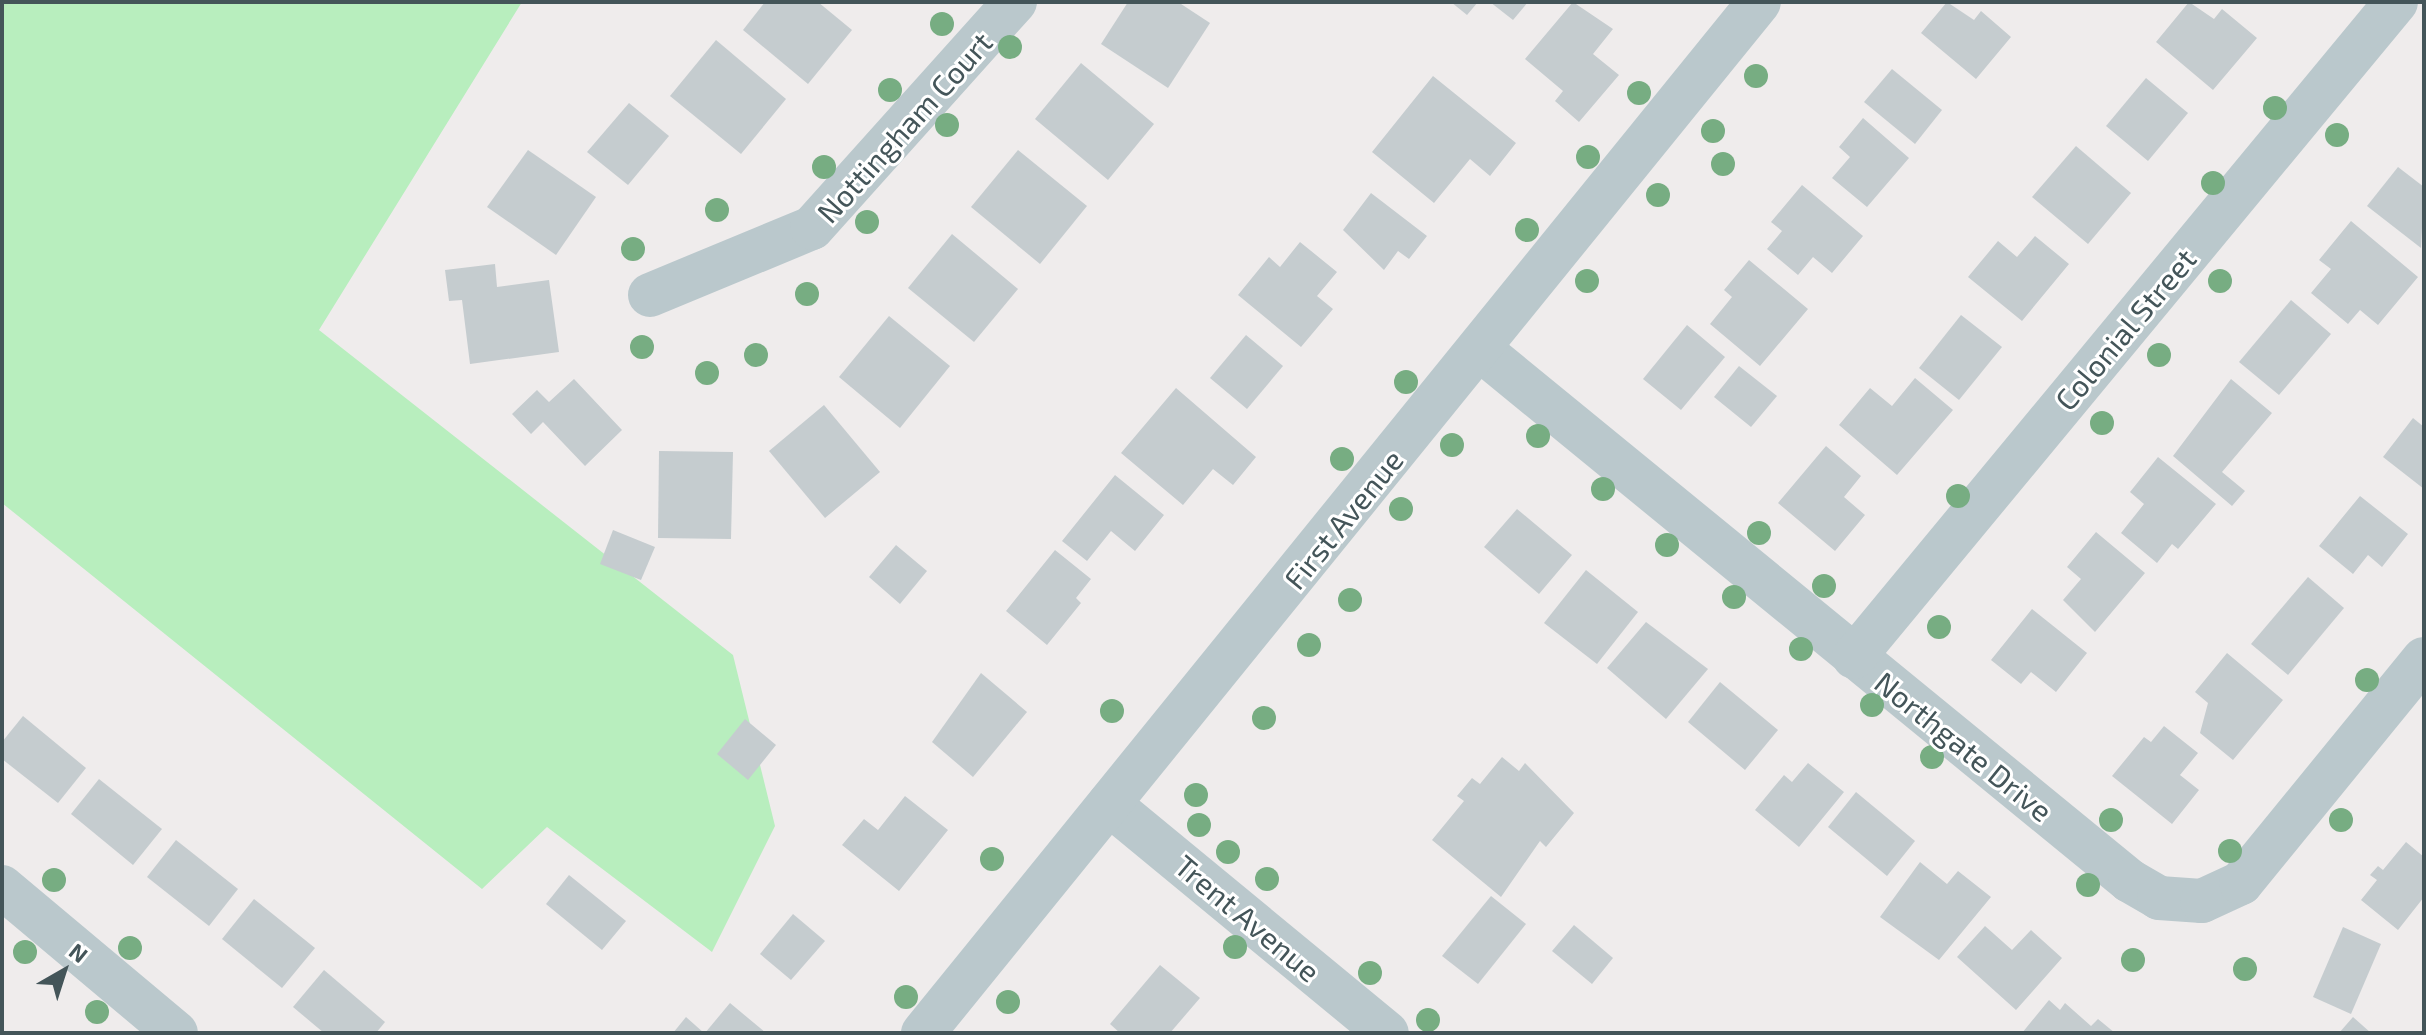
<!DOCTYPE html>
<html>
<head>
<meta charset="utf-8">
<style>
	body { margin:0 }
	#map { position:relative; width:2426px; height:1035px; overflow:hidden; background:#efecec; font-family:"Exo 2",sans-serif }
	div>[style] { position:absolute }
	.green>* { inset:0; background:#b8eebe }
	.building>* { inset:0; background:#c5cccf }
	.minor>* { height:44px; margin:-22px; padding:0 22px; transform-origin:22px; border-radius:22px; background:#bac8cc }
	.tertiary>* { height:44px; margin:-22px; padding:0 22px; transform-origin:22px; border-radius:22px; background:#bac8cc }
	.trees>* { width:24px; height:24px; margin:-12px; border-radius:50%; background:#77ad82 }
	span { translate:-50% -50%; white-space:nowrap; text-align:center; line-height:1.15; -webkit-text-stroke:6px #fff; paint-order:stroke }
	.street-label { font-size:30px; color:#445559 }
	.frame { position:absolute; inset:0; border:4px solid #445559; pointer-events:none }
	.north { position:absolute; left:24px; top:931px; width:80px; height:80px; -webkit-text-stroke:6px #fff; paint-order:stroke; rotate:39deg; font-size:22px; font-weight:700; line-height:32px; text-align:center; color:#445559 }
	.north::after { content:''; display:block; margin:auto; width:28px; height:36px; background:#445559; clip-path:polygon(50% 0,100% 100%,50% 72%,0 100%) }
</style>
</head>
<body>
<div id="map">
	<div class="green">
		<i style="clip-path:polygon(2px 2px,522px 2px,319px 330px,733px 655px,775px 826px,712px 952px,547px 827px,482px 889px,2px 503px)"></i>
	</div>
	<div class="building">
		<i style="clip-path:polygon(765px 2px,818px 2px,852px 30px,808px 84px,743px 30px)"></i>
		<i style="clip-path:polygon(1128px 2px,1178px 2px,1210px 23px,1168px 88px,1101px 44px)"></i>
		<i style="clip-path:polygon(1451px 2px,1478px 2px,1467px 15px)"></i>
		<i style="clip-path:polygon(1490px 2px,1528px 2px,1513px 20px)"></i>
		<i style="clip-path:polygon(1573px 2px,1613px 29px,1593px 54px,1619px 75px,1579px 122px,1555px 101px,1563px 91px,1525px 59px)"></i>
		<i style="clip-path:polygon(1947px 2px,1974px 20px,1981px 11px,2011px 37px,1976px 79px,1921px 33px)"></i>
		<i style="clip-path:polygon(2189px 2px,2214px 19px,2222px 9px,2257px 38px,2213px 90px,2156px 42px)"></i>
		<i style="clip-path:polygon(716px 40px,786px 99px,741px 154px,670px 96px)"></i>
		<i style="clip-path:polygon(1081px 63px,1154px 124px,1108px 180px,1035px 119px)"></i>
		<i style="clip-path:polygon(1892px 69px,1942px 110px,1915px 144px,1864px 102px)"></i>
		<i style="clip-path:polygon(1433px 76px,1516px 143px,1490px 176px,1470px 159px,1434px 203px,1372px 152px)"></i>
		<i style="clip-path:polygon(2146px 78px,2188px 113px,2148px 161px,2106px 126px)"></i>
		<i style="clip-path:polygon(629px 103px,669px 136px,628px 185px,587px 152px)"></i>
		<i style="clip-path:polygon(1863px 118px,1909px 158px,1867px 207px,1832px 178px,1850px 157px,1839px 147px)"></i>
		<i style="clip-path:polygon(2076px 146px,2131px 193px,2088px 244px,2032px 197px)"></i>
		<i style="clip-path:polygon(528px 150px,596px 197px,556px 255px,487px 207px)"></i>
		<i style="clip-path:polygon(1018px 150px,1087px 206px,1040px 264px,971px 207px)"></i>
		<i style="clip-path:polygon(2398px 167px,2424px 187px,2421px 248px,2367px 206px)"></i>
		<i style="clip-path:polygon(1802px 185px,1863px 236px,1832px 273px,1813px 257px,1798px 275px,1767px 249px,1782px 231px,1771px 222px)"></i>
		<i style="clip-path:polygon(1371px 193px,1427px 236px,1409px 259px,1398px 251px,1384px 270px,1343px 230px)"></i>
		<i style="clip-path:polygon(2351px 221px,2418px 277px,2378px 325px,2360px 310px,2348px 324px,2311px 293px,2331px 269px,2319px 260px)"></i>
		<i style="clip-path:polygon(952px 234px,1018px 289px,974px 342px,908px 288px)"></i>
		<i style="clip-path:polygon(2035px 236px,2069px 264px,2022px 321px,1968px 277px,1998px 241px,2017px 257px)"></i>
		<i style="clip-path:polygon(1300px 242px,1337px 272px,1317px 296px,1333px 309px,1301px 347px,1238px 295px,1269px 257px,1280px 267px)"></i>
		<i style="clip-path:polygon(1749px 260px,1808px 309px,1760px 366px,1710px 324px,1732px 297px,1724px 290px)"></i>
		<i style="clip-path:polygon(495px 264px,497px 287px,549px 280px,559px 352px,470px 364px,462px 300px,449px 301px,445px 270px)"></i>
		<i style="clip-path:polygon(2291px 300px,2331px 334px,2279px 395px,2239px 362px)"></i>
		<i style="clip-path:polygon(1961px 315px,2002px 347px,1959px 400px,1919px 368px)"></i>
		<i style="clip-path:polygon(889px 316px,950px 366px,900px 428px,839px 377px)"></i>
		<i style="clip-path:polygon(1687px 325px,1725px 357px,1681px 410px,1643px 379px)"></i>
		<i style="clip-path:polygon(1246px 335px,1283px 366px,1247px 409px,1210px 378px)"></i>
		<i style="clip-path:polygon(1739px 366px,1777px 396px,1751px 427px,1714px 397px)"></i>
		<i style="clip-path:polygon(1915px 378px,1953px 410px,1897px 475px,1839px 425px,1870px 388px,1892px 406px)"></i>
		<i style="clip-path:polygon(574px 379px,622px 430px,585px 466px,543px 422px,531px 434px,512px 414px,537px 390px,549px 402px)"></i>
		<i style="clip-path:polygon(2231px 379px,2272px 413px,2222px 472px,2245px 491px,2232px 506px,2173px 456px)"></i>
		<i style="clip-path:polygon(1176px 388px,1256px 457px,1233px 485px,1213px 469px,1183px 505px,1121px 453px)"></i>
		<i style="clip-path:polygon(824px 405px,880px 472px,825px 518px,769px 451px)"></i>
		<i style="clip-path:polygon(2413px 418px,2424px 427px,2424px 489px,2383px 457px)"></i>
		<i style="clip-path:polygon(1826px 446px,1861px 476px,1844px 497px,1865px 515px,1835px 551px,1778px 503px)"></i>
		<i style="clip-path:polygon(659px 451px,733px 452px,731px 539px,658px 538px)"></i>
		<i style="clip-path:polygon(2158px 457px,2216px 504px,2178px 549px,2172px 544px,2157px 563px,2121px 533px,2144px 504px,2130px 492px)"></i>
		<i style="clip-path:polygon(1115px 475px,1164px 515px,1135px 551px,1111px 531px,1087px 561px,1062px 541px)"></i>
		<i style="clip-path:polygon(2360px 496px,2408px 534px,2382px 567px,2368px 555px,2353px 574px,2319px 546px)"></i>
		<i style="clip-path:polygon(1517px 509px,1572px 555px,1539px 594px,1484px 547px)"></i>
		<i style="clip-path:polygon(613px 530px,655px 547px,641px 580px,600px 564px)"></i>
		<i style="clip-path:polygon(2096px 532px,2145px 573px,2095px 632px,2063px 600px,2081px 579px,2067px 567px)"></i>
		<i style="clip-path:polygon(896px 545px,927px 571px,900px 604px,869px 577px)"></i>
		<i style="clip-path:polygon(1055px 550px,1091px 579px,1076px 598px,1081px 603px,1047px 645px,1006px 611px)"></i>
		<i style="clip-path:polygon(1586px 570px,1638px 612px,1597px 664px,1544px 623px)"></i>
		<i style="clip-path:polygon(2308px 577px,2344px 608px,2288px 675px,2251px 644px)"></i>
		<i style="clip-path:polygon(2032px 609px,2087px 653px,2056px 692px,2031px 672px,2021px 684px,1991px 660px)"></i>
		<i style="clip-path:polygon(1646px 622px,1708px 669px,1666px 719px,1607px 668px)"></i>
		<i style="clip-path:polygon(2227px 653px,2283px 700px,2233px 760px,2200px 733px,2208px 703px,2195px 692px)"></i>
		<i style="clip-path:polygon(981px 673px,1027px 712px,973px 777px,932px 742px)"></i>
		<i style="clip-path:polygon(1720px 682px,1778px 730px,1745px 770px,1688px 722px)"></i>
		<i style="clip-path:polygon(23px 716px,86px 768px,58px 803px,2px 759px,2px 742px)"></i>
		<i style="clip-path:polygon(745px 719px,776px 745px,748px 780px,717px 754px)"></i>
		<i style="clip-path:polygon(2164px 726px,2198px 753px,2180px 775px,2199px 790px,2172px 824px,2112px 776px,2144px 737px,2151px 742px)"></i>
		<i style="clip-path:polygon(1502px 757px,1519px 771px,1525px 763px,1574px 813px,1546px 847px,1540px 841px,1501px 897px,1432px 840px,1464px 801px,1457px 796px,1472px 778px,1480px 784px)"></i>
		<i style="clip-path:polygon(1808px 763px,1844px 792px,1799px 847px,1755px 810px,1784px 775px,1792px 782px)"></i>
		<i style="clip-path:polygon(99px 779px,162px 829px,133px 865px,71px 814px)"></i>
		<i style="clip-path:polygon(1856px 792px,1915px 841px,1887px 876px,1828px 827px)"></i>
		<i style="clip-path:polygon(905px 796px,948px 830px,899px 891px,842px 845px,864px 819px,878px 830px)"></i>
		<i style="clip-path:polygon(176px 840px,238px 889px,209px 926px,147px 877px)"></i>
		<i style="clip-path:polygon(2406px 842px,2424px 857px,2424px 897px,2398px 930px,2361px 900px,2377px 880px,2370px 875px,2378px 866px,2383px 870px)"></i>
		<i style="clip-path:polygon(1920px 862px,1947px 884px,1958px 871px,1991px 897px,1939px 960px,1880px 917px)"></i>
		<i style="clip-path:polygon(569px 875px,626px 921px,602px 950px,546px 904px)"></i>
		<i style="clip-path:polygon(1491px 896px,1526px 924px,1478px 984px,1442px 956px)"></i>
		<i style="clip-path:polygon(254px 899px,315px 948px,282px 988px,222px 939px)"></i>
		<i style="clip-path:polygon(793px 914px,825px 941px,791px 980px,760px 954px)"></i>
		<i style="clip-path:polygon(1574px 925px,1613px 958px,1592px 984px,1552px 951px)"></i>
		<i style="clip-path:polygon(1985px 926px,2012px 950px,2031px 930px,2062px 958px,2016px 1010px,1957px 957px)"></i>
		<i style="clip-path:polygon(2343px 927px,2381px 944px,2351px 1014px,2313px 997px)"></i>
		<i style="clip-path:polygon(1160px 965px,1200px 998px,1170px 1033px,1120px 1033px,1110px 1024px)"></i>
		<i style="clip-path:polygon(324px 970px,385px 1022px,376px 1033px,324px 1033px,293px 1007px)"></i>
		<i style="clip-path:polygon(2049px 1000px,2060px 1010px,2065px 1003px,2091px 1026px,2098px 1019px,2115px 1033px,2022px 1033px)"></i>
		<i style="clip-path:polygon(730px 1003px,766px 1033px,705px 1033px)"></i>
		<i style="clip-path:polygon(686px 1017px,704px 1033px,673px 1033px)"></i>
		<i style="clip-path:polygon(2353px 1017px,2371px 1033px,2339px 1033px)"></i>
	</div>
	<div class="minor">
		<i style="left:650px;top:295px;width:175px;rotate:-22.5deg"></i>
		<i style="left:812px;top:228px;width:304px;rotate:-48.1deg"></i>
		<i style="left:1482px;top:351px;width:837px;rotate:39.28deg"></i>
		<i style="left:2130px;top:881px;width:34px;rotate:30deg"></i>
		<i style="left:2159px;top:898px;width:43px;rotate:4deg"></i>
		<i style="left:2202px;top:901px;width:43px;rotate:-24.8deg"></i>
		<i style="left:2241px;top:883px;width:289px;rotate:-50.8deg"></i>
		<i style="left:1854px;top:657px;width:850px;rotate:-50.39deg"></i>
		<i style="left:1109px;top:804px;width:360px;rotate:39.5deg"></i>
		<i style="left:2px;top:887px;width:227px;rotate:40deg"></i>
	</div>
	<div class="tertiary">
		<i style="left:923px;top:1033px;width:1327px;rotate:-50.96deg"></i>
	</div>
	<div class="trees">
		<i style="left:942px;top:24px"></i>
		<i style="left:1010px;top:47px"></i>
		<i style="left:1756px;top:76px"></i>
		<i style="left:890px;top:90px"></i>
		<i style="left:1639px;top:93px"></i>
		<i style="left:2275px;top:108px"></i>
		<i style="left:947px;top:125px"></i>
		<i style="left:1713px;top:131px"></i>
		<i style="left:2337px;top:135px"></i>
		<i style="left:1588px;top:157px"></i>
		<i style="left:1723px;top:164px"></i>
		<i style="left:824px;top:167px"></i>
		<i style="left:2213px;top:183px"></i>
		<i style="left:1658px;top:195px"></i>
		<i style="left:717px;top:210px"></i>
		<i style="left:867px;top:222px"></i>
		<i style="left:1527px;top:230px"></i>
		<i style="left:633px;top:249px"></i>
		<i style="left:1587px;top:281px"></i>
		<i style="left:2220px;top:281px"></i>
		<i style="left:807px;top:294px"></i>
		<i style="left:642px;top:347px"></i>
		<i style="left:756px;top:355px"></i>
		<i style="left:2159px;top:355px"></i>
		<i style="left:707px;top:373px"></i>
		<i style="left:1406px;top:382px"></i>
		<i style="left:2102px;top:423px"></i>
		<i style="left:1538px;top:436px"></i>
		<i style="left:1452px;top:445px"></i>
		<i style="left:1342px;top:459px"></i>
		<i style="left:1603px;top:489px"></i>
		<i style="left:1958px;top:496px"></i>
		<i style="left:1401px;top:509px"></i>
		<i style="left:1759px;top:533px"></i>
		<i style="left:1667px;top:545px"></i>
		<i style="left:1824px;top:586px"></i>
		<i style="left:1734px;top:597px"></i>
		<i style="left:1350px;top:600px"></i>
		<i style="left:1939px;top:627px"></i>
		<i style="left:1309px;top:645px"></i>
		<i style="left:1801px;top:649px"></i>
		<i style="left:2367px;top:680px"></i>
		<i style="left:1872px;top:705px"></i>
		<i style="left:1112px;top:711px"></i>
		<i style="left:1264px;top:718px"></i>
		<i style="left:1932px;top:757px"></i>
		<i style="left:1196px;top:795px"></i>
		<i style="left:2111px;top:820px"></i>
		<i style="left:2341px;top:820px"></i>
		<i style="left:1199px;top:825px"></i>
		<i style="left:2230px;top:851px"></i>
		<i style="left:1228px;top:852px"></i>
		<i style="left:992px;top:859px"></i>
		<i style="left:1267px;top:879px"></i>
		<i style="left:54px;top:880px"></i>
		<i style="left:2088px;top:885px"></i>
		<i style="left:1235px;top:947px"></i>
		<i style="left:130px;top:948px"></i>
		<i style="left:25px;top:952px"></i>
		<i style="left:2133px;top:960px"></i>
		<i style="left:2245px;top:969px"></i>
		<i style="left:1370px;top:973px"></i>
		<i style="left:906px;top:997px"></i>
		<i style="left:1008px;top:1002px"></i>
		<i style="left:97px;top:1012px"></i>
		<i style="left:1428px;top:1020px"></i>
	</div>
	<div class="street-label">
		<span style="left:904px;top:127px;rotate:-48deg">Nottingham Court</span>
		<span style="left:2125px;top:329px;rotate:-50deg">Colonial Street</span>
		<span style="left:1343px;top:519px;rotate:-51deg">First Avenue</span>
		<span style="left:1964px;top:746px;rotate:39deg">Northgate Drive</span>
		<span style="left:1248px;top:918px;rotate:40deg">Trent Avenue</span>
	</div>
	<div class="frame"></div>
	<div class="north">N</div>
</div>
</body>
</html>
